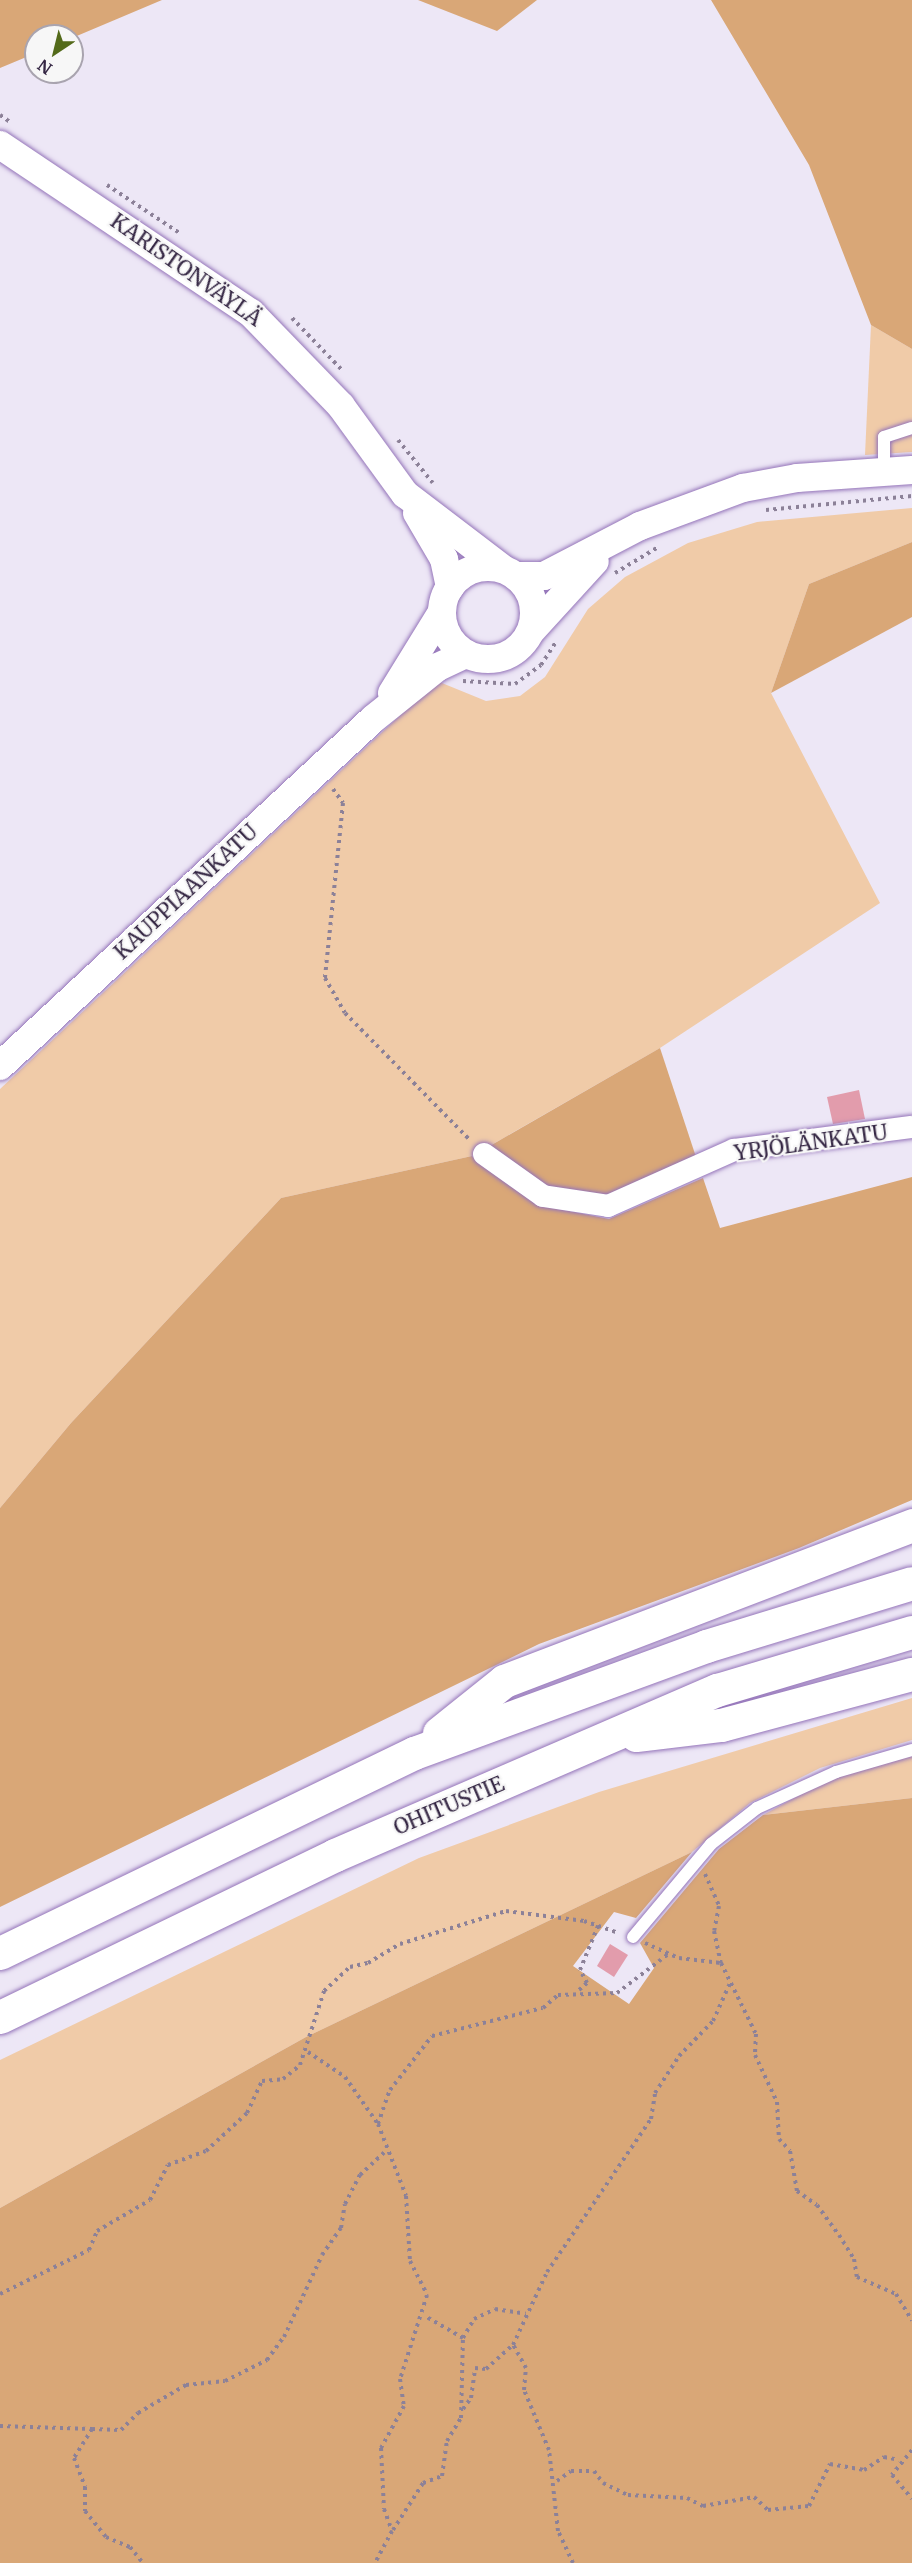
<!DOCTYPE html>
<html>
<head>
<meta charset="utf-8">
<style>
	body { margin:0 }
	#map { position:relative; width:912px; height:2563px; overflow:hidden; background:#ede7f6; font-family:Merriweather,serif }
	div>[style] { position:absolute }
	.green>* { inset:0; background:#f0cba8 }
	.forest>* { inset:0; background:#d9a777 }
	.building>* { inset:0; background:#e29cac }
	.path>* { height:4px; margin-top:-2px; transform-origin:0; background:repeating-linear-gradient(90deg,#8c8198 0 3px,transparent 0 7.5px) }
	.roads { filter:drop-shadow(0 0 2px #9474b9) drop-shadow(0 0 2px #9474b9) }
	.service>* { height:12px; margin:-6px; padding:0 6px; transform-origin:6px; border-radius:6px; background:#fff }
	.minor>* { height:22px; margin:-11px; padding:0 11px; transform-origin:11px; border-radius:11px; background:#fff }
	.tertiary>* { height:28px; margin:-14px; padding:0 14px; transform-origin:14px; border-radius:14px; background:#fff }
	.tertiary>.ring { margin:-14px; padding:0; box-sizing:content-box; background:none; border:28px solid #fff; border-radius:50% }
	.motorway>* { height:33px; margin:-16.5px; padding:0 16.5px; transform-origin:16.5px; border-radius:16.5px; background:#fff }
	span { translate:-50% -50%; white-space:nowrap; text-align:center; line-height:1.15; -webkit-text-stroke:4.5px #f7f7f7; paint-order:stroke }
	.street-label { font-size:21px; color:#352744 }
	.north { position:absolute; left:24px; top:24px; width:60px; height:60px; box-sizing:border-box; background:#f7f7f7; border:2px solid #a9a4af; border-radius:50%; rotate:215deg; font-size:16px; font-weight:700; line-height:24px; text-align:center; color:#352744 }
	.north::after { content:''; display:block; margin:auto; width:21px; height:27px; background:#536a1a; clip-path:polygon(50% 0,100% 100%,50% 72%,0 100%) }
</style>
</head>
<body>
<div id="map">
	<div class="green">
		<i style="clip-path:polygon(871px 325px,912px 349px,912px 452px,865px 455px)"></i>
		<i style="clip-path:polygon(912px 508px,912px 542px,809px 584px,771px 693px,880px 903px,660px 1048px,472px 1156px,281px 1198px,71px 1423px,0 1508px,0 1089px,437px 681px,486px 701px,520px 696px,545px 677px,588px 609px,625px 577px,688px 543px,757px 522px)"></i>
		<i style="clip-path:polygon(912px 1698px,912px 1740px,820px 1768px,750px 1803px,692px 1852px,306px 2037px,0 2208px,0 2060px,419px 1858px,599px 1792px)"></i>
		<i style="clip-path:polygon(912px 1754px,912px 1798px,763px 1815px,837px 1775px)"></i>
	</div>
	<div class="forest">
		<i style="clip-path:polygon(0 0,162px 0,72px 38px,36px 36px,36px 53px,0 68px)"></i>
		<i style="clip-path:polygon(418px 0,537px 0,497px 31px)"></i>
		<i style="clip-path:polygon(711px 0,912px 0,912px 349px,871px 325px,809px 165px)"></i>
		<i style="clip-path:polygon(912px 542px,912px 617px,771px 693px,809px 584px)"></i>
		<i style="clip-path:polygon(660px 1048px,697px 1160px,609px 1199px,545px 1188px,488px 1147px)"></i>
		<i style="clip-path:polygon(472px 1156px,539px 1205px,609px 1219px,703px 1178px,720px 1228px,912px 1177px,912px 1500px,799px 1548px,539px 1644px,0 1907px,0 1508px,71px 1423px,281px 1198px)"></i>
		<i style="clip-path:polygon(912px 1798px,912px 2563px,0 2563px,0 2208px,306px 2037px,692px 1852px,636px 1918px,614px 1912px,573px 1966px,629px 2004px,654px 1968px,640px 1943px,719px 1849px,763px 1815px)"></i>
	</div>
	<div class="building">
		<i style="clip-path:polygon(859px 1090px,865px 1119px,833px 1124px,827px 1097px)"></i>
		<i style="clip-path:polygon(610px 1944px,628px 1955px,614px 1977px,597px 1966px)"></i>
	</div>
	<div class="path">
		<i style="left:0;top:115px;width:12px;rotate:35deg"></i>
		<i style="left:107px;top:185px;width:89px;rotate:33.5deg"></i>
		<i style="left:292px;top:318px;width:74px;rotate:46.1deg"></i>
		<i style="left:398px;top:440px;width:55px;rotate:50.9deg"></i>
		<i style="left:766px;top:510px;width:147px;rotate:-5.5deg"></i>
		<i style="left:615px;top:573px;width:52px;rotate:-31deg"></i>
		<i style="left:463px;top:681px;width:52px;rotate:3.3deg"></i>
		<i style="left:515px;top:684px;width:32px;rotate:-36deg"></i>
		<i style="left:541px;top:665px;width:27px;rotate:-57deg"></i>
		<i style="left:333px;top:789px;width:17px;rotate:54deg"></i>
		<i style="left:343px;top:803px;width:176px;rotate:95.9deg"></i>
		<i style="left:325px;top:978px;width:40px;rotate:60.3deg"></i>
		<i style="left:345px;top:1013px;width:178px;rotate:45.5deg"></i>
		<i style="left:705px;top:1874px;width:35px;rotate:66deg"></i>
		<i style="left:719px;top:1906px;width:25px;rotate:101deg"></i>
		<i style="left:714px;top:1931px;width:33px;rotate:78deg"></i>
		<i style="left:721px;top:1963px;width:79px;rotate:63.8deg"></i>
		<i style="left:756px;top:2034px;width:21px;rotate:93deg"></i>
		<i style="left:755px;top:2055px;width:52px;rotate:64.9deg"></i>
		<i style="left:777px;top:2102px;width:37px;rotate:87deg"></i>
		<i style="left:779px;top:2139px;width:16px;rotate:47deg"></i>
		<i style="left:790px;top:2151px;width:41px;rotate:80.1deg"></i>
		<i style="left:797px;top:2191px;width:24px;rotate:35deg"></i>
		<i style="left:817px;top:2205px;width:37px;rotate:54deg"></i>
		<i style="left:839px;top:2235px;width:28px;rotate:58deg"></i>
		<i style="left:854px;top:2259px;width:18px;rotate:81deg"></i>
		<i style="left:857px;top:2277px;width:43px;rotate:23.6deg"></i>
		<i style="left:896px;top:2294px;width:31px;rotate:59deg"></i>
		<i style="left:645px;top:1943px;width:37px;rotate:24deg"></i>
		<i style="left:679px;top:1958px;width:42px;rotate:6.8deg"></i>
		<i style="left:579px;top:1990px;width:11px;rotate:-41deg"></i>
		<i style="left:587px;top:1983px;width:15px;rotate:-118deg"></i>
		<i style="left:580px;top:1970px;width:48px;rotate:-67.8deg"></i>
		<i style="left:308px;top:2052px;width:45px;rotate:34deg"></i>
		<i style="left:345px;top:2077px;width:57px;rotate:54.9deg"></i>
		<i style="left:378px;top:2124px;width:77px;rotate:68.7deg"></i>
		<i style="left:406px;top:2196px;width:65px;rotate:86.5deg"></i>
		<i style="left:410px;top:2261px;width:38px;rotate:63deg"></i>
		<i style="left:427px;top:2295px;width:88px;rotate:107.8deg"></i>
		<i style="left:400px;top:2379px;width:27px;rotate:82deg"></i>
		<i style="left:404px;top:2406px;width:48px;rotate:118.7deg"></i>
		<i style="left:381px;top:2448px;width:61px;rotate:87.2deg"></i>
		<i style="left:384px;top:2509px;width:23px;rotate:70deg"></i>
		<i style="left:392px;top:2531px;width:36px;rotate:118deg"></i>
		<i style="left:378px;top:2124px;width:36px;rotate:-71deg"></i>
		<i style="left:390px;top:2090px;width:68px;rotate:-52.1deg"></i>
		<i style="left:432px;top:2036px;width:114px;rotate:-14.2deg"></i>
		<i style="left:543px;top:2008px;width:20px;rotate:-41deg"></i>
		<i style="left:558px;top:1995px;width:59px;rotate:-1.9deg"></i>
		<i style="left:617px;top:1993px;width:63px;rotate:-37.2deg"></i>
		<i style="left:0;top:2294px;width:99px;rotate:-26.3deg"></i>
		<i style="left:89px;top:2250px;width:21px;rotate:-67deg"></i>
		<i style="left:97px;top:2231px;width:61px;rotate:-30.3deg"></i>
		<i style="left:150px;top:2200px;width:39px;rotate:-63deg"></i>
		<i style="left:168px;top:2165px;width:40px;rotate:-20.2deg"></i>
		<i style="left:206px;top:2151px;width:56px;rotate:-42.8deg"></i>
		<i style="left:247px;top:2113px;width:35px;rotate:-65deg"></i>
		<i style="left:262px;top:2081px;width:21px;rotate:-5deg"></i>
		<i style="left:283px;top:2079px;width:22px;rotate:-39deg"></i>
		<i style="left:300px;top:2065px;width:78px;rotate:-72deg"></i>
		<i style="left:324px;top:1991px;width:35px;rotate:-43deg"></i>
		<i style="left:350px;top:1967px;width:18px;rotate:-13deg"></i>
		<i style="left:368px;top:1963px;width:37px;rotate:-31deg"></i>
		<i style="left:400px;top:1944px;width:111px;rotate:-17.3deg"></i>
		<i style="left:506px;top:1911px;width:79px;rotate:7.3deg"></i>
		<i style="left:584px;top:1921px;width:37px;rotate:19deg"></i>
		<i style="left:463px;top:2338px;width:22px;rotate:-60deg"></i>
		<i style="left:474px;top:2319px;width:23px;rotate:-25deg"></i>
		<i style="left:495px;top:2309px;width:31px;rotate:9deg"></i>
		<i style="left:463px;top:2409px;width:14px;rotate:-54deg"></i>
		<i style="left:471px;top:2398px;width:30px;rotate:-82deg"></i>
		<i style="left:475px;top:2368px;width:11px;rotate:5deg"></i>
		<i style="left:486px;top:2369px;width:36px;rotate:-42deg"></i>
		<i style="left:0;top:2426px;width:92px;rotate:1.9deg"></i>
		<i style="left:92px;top:2429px;width:34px;rotate:122deg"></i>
		<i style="left:74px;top:2458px;width:31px;rotate:69deg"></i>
		<i style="left:85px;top:2487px;width:24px;rotate:90deg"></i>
		<i style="left:85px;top:2511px;width:33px;rotate:51deg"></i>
		<i style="left:106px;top:2537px;width:26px;rotate:23deg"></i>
		<i style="left:130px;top:2547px;width:21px;rotate:51deg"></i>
		<i style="left:92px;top:2429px;width:29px;rotate:2deg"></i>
		<i style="left:121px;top:2430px;width:24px;rotate:-45deg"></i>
		<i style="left:138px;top:2413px;width:56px;rotate:-30.3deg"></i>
		<i style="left:186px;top:2385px;width:39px;rotate:-6deg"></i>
		<i style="left:225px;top:2381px;width:47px;rotate:-26.6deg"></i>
		<i style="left:267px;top:2360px;width:29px;rotate:-54deg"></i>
		<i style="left:284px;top:2337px;width:90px;rotate:-65.1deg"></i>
		<i style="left:322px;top:2255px;width:33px;rotate:-55deg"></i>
		<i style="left:341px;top:2228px;width:24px;rotate:-81deg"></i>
		<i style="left:345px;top:2204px;width:33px;rotate:-63deg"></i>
		<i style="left:360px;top:2175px;width:37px;rotate:-43deg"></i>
		<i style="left:912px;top:2450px;width:32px;rotate:129deg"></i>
		<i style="left:892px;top:2475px;width:31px;rotate:50deg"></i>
		<i style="left:557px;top:2481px;width:17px;rotate:-36deg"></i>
		<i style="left:571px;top:2471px;width:23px"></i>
		<i style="left:594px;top:2471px;width:15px;rotate:53deg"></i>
		<i style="left:603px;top:2483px;width:28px;rotate:26deg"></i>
		<i style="left:628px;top:2495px;width:59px;rotate:2.9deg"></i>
		<i style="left:687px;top:2498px;width:18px;rotate:27deg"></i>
		<i style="left:703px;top:2506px;width:52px;rotate:-10deg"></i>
		<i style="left:754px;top:2497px;width:19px;rotate:43deg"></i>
		<i style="left:768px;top:2510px;width:41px;rotate:-5.6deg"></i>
		<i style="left:809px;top:2506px;width:47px;rotate:-63.4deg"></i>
		<i style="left:830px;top:2464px;width:35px;rotate:10deg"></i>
		<i style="left:864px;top:2470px;width:24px;rotate:-33deg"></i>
		<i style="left:884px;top:2457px;width:15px;rotate:11deg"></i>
		<i style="left:393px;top:2530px;width:56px;rotate:-57.4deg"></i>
		<i style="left:423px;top:2483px;width:20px;rotate:-20deg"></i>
		<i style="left:442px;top:2476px;width:35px;rotate:-82deg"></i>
		<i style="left:447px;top:2441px;width:27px;rotate:-59deg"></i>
		<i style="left:461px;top:2418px;width:80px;rotate:-88.6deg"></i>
		<i style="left:463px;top:2338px;width:44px;rotate:-149.9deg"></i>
		<i style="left:573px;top:2563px;width:35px;rotate:-115deg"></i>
		<i style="left:558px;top:2531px;width:81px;rotate:-96.3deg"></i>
		<i style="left:549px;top:2450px;width:65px;rotate:-112.6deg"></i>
		<i style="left:524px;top:2390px;width:22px;rotate:-85deg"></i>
		<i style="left:526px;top:2368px;width:26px;rotate:-119deg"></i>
		<i style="left:513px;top:2345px;width:81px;rotate:-65deg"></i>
		<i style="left:547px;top:2272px;width:185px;rotate:-55.8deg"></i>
		<i style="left:651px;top:2119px;width:26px;rotate:-81deg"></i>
		<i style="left:655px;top:2093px;width:44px;rotate:-57deg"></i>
		<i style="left:679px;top:2056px;width:49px;rotate:-45.8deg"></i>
		<i style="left:713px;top:2021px;width:44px;rotate:-65.8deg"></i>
	</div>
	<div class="roads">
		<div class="service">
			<i style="left:884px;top:471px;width:34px;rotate:-90deg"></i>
			<i style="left:884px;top:437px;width:29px;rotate:-18deg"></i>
			<i style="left:633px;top:1937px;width:121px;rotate:-50deg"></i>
			<i style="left:711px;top:1844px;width:58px;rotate:-38deg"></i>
			<i style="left:757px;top:1808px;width:87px;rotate:-24.5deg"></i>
			<i style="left:836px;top:1772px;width:79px;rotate:-16.1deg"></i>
		</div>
		<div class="minor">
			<i style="left:484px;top:1154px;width:72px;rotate:35.4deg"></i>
			<i style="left:543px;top:1196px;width:66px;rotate:8.7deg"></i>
			<i style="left:608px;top:1206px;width:138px;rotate:-24deg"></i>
			<i style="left:734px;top:1150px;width:179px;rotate:-7.4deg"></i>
		</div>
		<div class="tertiary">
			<i style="left:0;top:145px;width:302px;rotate:33.8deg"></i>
			<i style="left:251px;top:313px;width:129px;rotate:45.9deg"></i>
			<i style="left:341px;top:406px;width:109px;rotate:54deg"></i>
			<i style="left:405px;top:494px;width:123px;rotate:37.4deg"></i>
			<i style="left:417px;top:513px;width:53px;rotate:59.6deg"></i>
			<i style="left:444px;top:559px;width:29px;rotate:78deg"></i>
			<i class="ring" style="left:442px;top:567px;width:64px;height:64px"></i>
			<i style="left:516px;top:576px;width:28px"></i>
			<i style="left:544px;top:576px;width:108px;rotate:-27.5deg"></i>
			<i style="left:640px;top:526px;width:110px;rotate:-20.3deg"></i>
			<i style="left:743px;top:488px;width:55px;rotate:-10.5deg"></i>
			<i style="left:797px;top:478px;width:115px;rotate:-4deg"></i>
			<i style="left:532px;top:630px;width:93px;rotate:-47.6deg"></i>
			<i style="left:392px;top:693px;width:95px;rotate:-58.3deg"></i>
			<i style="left:0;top:1066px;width:509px;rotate:-42.93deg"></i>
			<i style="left:373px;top:719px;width:83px;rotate:-38.7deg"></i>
			<i style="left:438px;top:667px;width:31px;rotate:-25deg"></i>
		</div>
		<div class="motorway">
			<i style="left:439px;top:1733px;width:83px;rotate:-38.7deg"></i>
			<i style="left:504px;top:1681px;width:437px;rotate:-20.9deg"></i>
			<i style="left:636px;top:1735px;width:86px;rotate:-6.7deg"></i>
			<i style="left:721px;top:1725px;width:198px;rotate:-15deg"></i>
			<i style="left:0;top:1953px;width:460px;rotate:-25.8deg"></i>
			<i style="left:414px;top:1753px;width:311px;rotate:-20.1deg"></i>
			<i style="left:706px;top:1646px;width:215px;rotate:-17deg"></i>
			<i style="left:0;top:2017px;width:372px;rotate:-25.8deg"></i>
			<i style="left:335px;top:1855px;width:416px;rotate:-23.4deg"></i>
			<i style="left:717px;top:1690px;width:203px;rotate:-16.6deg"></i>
		</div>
	</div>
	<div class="street-label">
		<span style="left:186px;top:270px;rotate:35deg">KARISTONVÄYLÄ</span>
		<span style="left:186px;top:892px;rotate:-43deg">KAUPPIAANKATU</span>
		<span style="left:811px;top:1143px;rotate:-8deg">YRJÖLÄNKATU</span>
		<span style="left:449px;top:1806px;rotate:-23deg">OHITUSTIE</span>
	</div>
	<div class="north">N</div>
</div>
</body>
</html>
